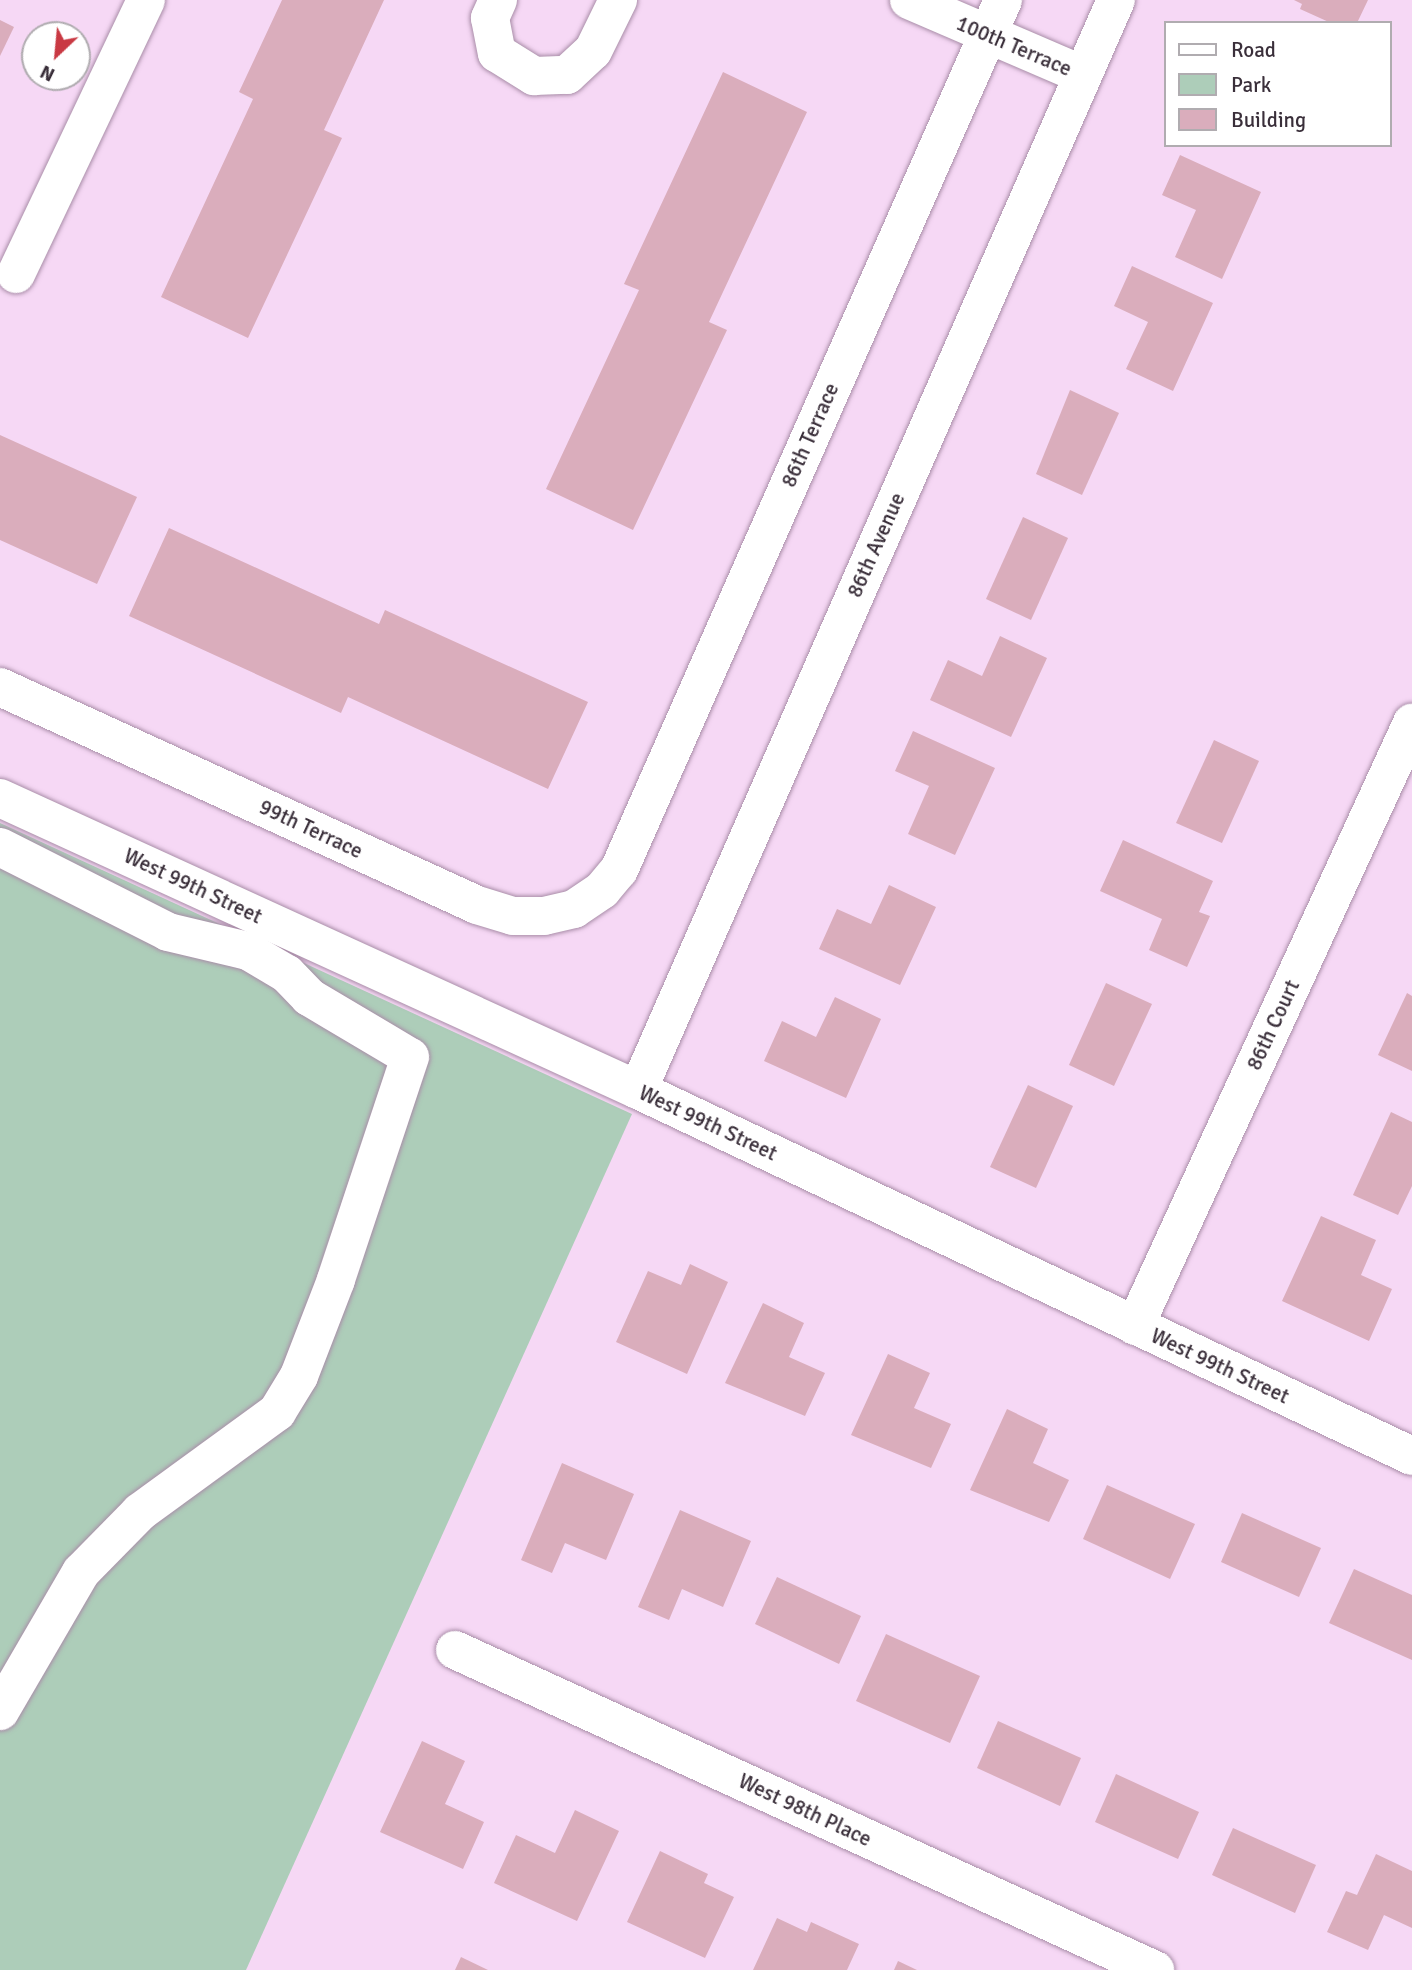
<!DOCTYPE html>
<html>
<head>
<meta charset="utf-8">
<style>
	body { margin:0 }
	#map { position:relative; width:1412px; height:1970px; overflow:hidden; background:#f6d8f5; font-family:Signika,sans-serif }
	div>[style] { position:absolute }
	.green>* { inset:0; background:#adcdb9 }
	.building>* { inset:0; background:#daadbc }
	.roads { filter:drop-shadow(0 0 2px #a98da8) drop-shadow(0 0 2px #a98da8) }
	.minor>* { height:38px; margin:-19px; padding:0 19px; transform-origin:19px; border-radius:19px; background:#fff }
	span { translate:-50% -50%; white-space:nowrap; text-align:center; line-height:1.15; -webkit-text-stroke:7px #fff; paint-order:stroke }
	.street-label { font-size:21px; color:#3a2f3a }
	.legend { position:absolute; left:1164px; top:21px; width:228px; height:126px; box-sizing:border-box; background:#fff; border:2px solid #b0acb0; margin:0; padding:9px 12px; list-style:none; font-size:21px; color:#3a2f3a }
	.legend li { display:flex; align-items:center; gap:14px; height:35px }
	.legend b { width:35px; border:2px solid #b0acb0 }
	.north { position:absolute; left:21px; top:21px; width:70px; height:70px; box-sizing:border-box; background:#fff; border:2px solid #b0acb0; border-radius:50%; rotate:206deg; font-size:19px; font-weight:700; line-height:28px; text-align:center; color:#3a2f3a }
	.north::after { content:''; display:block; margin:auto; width:24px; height:32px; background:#c93943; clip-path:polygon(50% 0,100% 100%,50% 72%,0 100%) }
</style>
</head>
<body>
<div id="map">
	<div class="green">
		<i style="clip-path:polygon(0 823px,632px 1114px,246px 1970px,0 1970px)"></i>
	</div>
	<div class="building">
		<i style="clip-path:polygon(282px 0,384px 0,324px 130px,342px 138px,248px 338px,161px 297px,253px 99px,239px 92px)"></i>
		<i style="clip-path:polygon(1294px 0,1368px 0,1357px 23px,1331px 23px,1300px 9px,1302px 4px)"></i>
		<i style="clip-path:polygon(0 20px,14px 27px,0 56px)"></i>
		<i style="clip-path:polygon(723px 72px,807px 112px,709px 322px,727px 330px,633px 530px,546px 489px,639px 290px,624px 284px)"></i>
		<i style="clip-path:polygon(1180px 155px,1261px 192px,1222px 279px,1175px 257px,1196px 210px,1162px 195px)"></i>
		<i style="clip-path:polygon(1132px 266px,1213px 303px,1173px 391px,1126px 369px,1148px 322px,1114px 306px)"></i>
		<i style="clip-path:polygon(1070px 390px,1119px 413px,1082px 495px,1036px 474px)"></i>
		<i style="clip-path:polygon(0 435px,137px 497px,97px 584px,0 540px)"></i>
		<i style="clip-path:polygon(1023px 517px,1068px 538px,1031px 620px,986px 599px)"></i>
		<i style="clip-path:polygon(169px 528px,379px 624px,385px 610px,588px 702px,548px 789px,348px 697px,341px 713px,129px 616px)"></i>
		<i style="clip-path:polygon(1000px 636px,1047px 658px,1011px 737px,930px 700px,948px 660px,982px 676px)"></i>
		<i style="clip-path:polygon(913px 731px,995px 768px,955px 855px,908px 834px,929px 786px,895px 771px)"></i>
		<i style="clip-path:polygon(1214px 740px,1259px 761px,1222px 843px,1176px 823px)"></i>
		<i style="clip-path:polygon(1123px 840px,1213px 881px,1199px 912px,1210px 916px,1187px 967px,1149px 950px,1162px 919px,1100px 891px)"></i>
		<i style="clip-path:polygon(889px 885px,936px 907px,900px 985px,819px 949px,837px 909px,871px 924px)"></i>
		<i style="clip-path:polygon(1106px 983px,1152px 1004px,1114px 1086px,1069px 1065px)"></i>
		<i style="clip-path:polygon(1407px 993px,1412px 996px,1412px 1071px,1378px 1055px)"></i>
		<i style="clip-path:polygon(835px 997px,881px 1019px,846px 1098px,764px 1061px,782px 1021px,816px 1037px)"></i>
		<i style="clip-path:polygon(1028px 1085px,1073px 1106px,1036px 1188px,990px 1167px)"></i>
		<i style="clip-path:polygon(1391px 1112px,1412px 1122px,1412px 1186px,1398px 1215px,1353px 1195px)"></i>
		<i style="clip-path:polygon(1321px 1216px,1376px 1240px,1361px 1275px,1392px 1289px,1369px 1341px,1282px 1301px)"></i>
		<i style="clip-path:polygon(690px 1264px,728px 1282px,687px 1374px,616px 1342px,648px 1271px,681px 1285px)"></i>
		<i style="clip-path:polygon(763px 1303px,804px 1323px,789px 1357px,825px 1373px,805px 1416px,725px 1383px)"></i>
		<i style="clip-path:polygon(888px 1354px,930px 1373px,914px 1408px,951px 1424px,931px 1468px,851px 1435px)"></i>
		<i style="clip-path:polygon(1007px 1409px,1048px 1429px,1033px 1463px,1069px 1480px,1049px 1522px,970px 1490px)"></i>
		<i style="clip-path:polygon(562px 1463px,634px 1494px,606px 1560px,565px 1543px,552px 1573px,521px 1560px)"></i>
		<i style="clip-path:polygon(1107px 1485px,1195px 1524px,1170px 1579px,1083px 1539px)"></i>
		<i style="clip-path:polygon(680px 1510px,751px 1541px,723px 1607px,682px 1589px,669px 1620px,638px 1607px)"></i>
		<i style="clip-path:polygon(1242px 1513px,1321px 1548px,1299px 1597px,1221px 1562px)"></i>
		<i style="clip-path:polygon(1354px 1569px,1412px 1595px,1412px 1660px,1329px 1623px)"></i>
		<i style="clip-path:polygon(777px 1577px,861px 1616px,839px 1664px,755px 1624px)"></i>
		<i style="clip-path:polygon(886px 1634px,980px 1676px,950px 1743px,856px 1701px)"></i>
		<i style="clip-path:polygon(998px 1721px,1081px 1758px,1060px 1806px,977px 1768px)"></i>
		<i style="clip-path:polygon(422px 1741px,465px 1761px,445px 1804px,484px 1822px,463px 1869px,380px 1832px)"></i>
		<i style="clip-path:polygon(1116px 1774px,1199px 1812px,1178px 1859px,1095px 1822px)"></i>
		<i style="clip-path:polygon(575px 1810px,619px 1831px,577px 1921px,494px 1883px,516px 1835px,555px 1853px)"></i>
		<i style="clip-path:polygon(1233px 1828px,1316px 1865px,1295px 1913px,1212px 1875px)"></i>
		<i style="clip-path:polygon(660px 1851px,708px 1874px,704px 1883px,734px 1897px,705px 1958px,627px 1922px)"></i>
		<i style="clip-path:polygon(1376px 1854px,1412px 1871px,1412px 1928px,1384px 1915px,1368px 1950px,1327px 1932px,1346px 1891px,1357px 1895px)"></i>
		<i style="clip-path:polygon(777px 1918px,807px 1932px,811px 1922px,859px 1944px,847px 1970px,753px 1970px)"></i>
		<i style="clip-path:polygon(461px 1957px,488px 1970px,455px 1970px)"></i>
		<i style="clip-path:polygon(898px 1961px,917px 1970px,894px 1970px)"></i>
	</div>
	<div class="roads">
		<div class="minor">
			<i style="left:498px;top:0;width:20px;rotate:114deg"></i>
			<i style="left:490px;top:18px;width:36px;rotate:79deg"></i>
			<i style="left:497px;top:53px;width:44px;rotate:31.9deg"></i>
			<i style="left:534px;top:76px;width:33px;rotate:-2deg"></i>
			<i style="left:567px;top:75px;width:35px;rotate:-43deg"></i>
			<i style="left:593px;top:51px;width:57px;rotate:-63.9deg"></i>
			<i style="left:909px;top:0;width:187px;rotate:23.3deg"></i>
			<i style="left:16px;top:274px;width:303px;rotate:-64.6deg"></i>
			<i style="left:0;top:687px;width:524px;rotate:24.56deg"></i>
			<i style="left:477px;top:905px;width:38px;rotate:17deg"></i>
			<i style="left:513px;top:916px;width:31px"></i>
			<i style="left:544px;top:916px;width:31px;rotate:-13deg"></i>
			<i style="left:574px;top:909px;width:34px;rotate:-34deg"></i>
			<i style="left:602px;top:890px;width:26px;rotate:-50deg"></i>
			<i style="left:619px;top:870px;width:951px;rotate:-66.18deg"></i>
			<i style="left:0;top:798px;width:702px;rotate:24.59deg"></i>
			<i style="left:638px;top:1090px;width:856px;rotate:25.31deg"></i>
			<i style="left:0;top:847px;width:188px;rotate:26.8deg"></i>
			<i style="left:168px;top:932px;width:82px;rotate:13.4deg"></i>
			<i style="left:248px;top:951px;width:45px;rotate:30.5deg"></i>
			<i style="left:287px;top:974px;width:32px;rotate:46deg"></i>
			<i style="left:309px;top:997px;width:117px;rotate:30.7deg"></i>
			<i style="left:410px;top:1057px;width:235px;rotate:108.4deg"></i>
			<i style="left:336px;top:1280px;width:103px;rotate:111.1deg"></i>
			<i style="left:299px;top:1376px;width:42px;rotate:121.4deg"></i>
			<i style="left:277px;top:1412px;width:170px;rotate:143.9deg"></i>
			<i style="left:140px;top:1512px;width:84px;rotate:134.5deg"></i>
			<i style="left:81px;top:1572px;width:161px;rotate:120.2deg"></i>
			<i style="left:638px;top:1090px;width:1190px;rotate:-66.32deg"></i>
			<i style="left:1135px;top:1326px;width:664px;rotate:-65.33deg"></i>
			<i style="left:455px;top:1650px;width:770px;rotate:24.57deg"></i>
		</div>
	</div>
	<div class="street-label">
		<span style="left:1014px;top:46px;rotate:23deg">100th Terrace</span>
		<span style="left:810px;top:435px;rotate:-66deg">86th Terrace</span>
		<span style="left:876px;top:545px;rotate:-66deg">86th Avenue</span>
		<span style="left:311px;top:829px;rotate:25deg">99th Terrace</span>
		<span style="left:193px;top:886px;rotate:25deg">West 99th Street</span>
		<span style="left:1273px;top:1025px;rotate:-65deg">86th Court</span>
		<span style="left:708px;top:1123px;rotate:25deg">West 99th Street</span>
		<span style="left:1220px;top:1366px;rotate:25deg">West 99th Street</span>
		<span style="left:805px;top:1810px;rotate:25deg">West 98th Place</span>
	</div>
	<ul class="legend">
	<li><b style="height:9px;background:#fff"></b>Road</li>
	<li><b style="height:19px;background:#adcdb9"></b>Park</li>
	<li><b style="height:19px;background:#daadbc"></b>Building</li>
	</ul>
	<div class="north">N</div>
</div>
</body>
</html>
